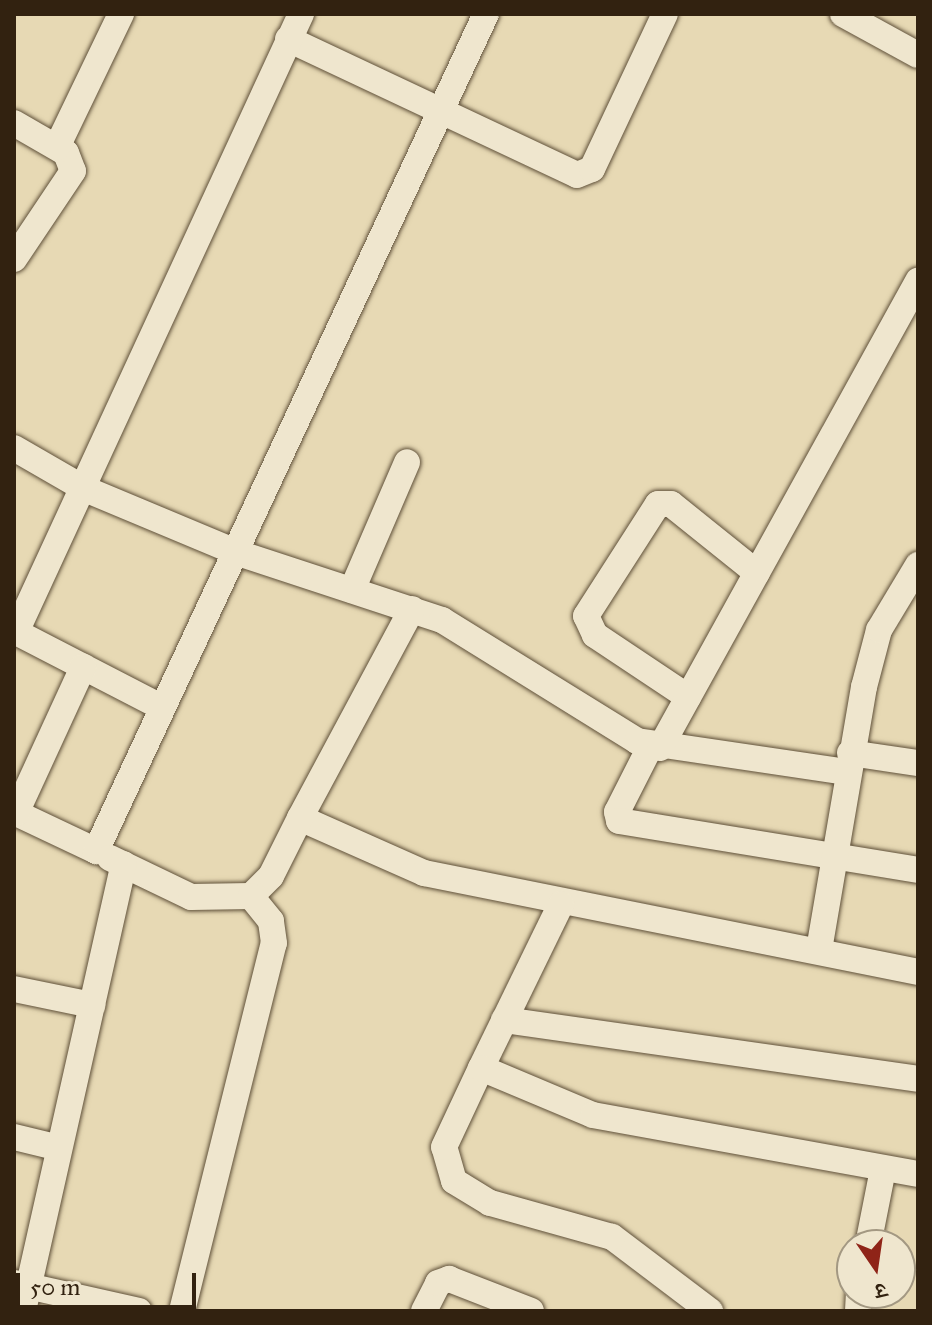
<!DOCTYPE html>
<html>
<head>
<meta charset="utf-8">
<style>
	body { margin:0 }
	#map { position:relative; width:932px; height:1325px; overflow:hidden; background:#e7d9b4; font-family:"IM FELL Great Primer","Noto Serif Devanagari",serif }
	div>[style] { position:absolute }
	.roads { filter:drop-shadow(0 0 2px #5f5039) drop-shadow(0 0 2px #5f5039) }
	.minor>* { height:26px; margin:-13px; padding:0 13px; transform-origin:13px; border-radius:13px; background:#efe6ce }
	span { translate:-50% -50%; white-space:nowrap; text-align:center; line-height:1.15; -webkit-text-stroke:6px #efe6ce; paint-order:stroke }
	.frame { position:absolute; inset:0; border:16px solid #322210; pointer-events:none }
	.north { position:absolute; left:836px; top:1229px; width:80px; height:80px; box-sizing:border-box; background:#efe6ce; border:2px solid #a39882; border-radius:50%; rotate:167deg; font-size:22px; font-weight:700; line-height:32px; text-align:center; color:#322210 }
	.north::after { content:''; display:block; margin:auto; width:28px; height:36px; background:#8f2418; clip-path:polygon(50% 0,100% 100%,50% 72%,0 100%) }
	.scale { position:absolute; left:16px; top:1273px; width:180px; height:36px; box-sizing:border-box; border:4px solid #322210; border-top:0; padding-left:10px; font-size:24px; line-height:28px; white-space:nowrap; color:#322210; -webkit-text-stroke:6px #efe6ce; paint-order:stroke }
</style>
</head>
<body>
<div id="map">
	<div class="roads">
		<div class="minor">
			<i style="left:843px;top:14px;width:85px;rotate:28.7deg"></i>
			<i style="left:288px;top:39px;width:319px;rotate:25.2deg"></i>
			<i style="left:577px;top:175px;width:16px;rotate:-22deg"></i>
			<i style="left:592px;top:169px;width:171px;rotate:-64.8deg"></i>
			<i style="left:14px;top:123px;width:60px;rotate:30deg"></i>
			<i style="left:66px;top:153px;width:19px;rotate:69deg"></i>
			<i style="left:73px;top:171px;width:106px;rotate:123.8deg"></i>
			<i style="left:57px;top:147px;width:148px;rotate:-64.3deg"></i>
			<i style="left:14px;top:448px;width:82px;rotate:30deg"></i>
			<i style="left:85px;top:489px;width:166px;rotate:22.7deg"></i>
			<i style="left:238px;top:553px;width:215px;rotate:18.2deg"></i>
			<i style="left:442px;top:620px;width:229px;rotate:31.8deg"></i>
			<i style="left:637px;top:741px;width:211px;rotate:8.4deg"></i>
			<i style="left:352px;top:590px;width:139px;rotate:-66.7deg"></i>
			<i style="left:412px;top:609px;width:237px;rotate:118.2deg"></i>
			<i style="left:300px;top:818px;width:136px;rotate:23.9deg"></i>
			<i style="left:424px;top:873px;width:504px;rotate:11.33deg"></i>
			<i style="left:14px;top:631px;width:165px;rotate:27.3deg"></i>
			<i style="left:16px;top:632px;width:681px;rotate:-65.24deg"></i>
			<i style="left:688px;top:697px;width:112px;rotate:-146.3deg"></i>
			<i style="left:595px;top:635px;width:21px;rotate:-115deg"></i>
			<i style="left:586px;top:616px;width:133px;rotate:-57.3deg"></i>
			<i style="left:658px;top:504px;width:13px"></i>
			<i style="left:671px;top:504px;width:110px;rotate:38.7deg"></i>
			<i style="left:651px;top:745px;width:75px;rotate:116.9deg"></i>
			<i style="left:617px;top:812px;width:9px;rotate:77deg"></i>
			<i style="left:619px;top:821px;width:303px;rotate:9.3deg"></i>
			<i style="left:660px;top:748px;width:534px;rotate:-61.08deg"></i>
			<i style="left:850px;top:753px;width:69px;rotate:8.4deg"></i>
			<i style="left:14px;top:812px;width:91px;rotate:25.4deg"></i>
			<i style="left:96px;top:851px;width:923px;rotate:-65.02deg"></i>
			<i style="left:16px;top:813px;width:161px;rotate:-65.3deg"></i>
			<i style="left:110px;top:858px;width:90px;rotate:25.7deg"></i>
			<i style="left:191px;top:897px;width:60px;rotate:-1deg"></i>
			<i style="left:251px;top:896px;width:28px;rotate:-45deg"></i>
			<i style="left:271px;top:876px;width:65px;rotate:-63.4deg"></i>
			<i style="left:819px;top:950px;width:267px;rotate:-80.3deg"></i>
			<i style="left:864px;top:687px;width:59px;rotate:-75.3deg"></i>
			<i style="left:879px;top:630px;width:76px;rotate:-59deg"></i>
			<i style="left:14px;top:989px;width:80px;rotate:11.6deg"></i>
			<i style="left:504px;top:1020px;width:418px;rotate:8.1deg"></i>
			<i style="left:481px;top:1068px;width:182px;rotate:-64deg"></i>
			<i style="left:14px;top:1137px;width:46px;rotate:13.7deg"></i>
			<i style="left:868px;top:1245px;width:77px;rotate:-78.8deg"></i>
			<i style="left:14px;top:1283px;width:128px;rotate:12.6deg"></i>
			<i style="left:23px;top:1311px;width:458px;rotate:-77.3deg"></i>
			<i style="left:182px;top:1311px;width:379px;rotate:-76deg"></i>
			<i style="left:274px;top:943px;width:22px;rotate:-98deg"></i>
			<i style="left:271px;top:921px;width:32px;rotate:-129deg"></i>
			<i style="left:424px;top:1311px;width:31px;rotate:-63deg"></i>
			<i style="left:438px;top:1283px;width:12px;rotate:-20deg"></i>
			<i style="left:449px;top:1279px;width:88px;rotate:21.3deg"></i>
			<i style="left:710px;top:1311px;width:123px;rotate:-142.9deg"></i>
			<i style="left:612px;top:1237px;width:127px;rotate:-164.4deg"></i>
			<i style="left:490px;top:1203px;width:42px;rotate:-148.6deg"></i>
			<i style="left:454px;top:1181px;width:35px;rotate:-106deg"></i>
			<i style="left:444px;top:1147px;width:87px;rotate:-64.9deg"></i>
			<i style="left:481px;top:1068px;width:121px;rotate:22.8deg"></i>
			<i style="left:593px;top:1115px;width:330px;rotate:10.3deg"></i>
			<i style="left:858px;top:1311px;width:18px;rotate:-87deg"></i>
		</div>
	</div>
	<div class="frame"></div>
	<div class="north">उ</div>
	<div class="scale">50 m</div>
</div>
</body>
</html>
